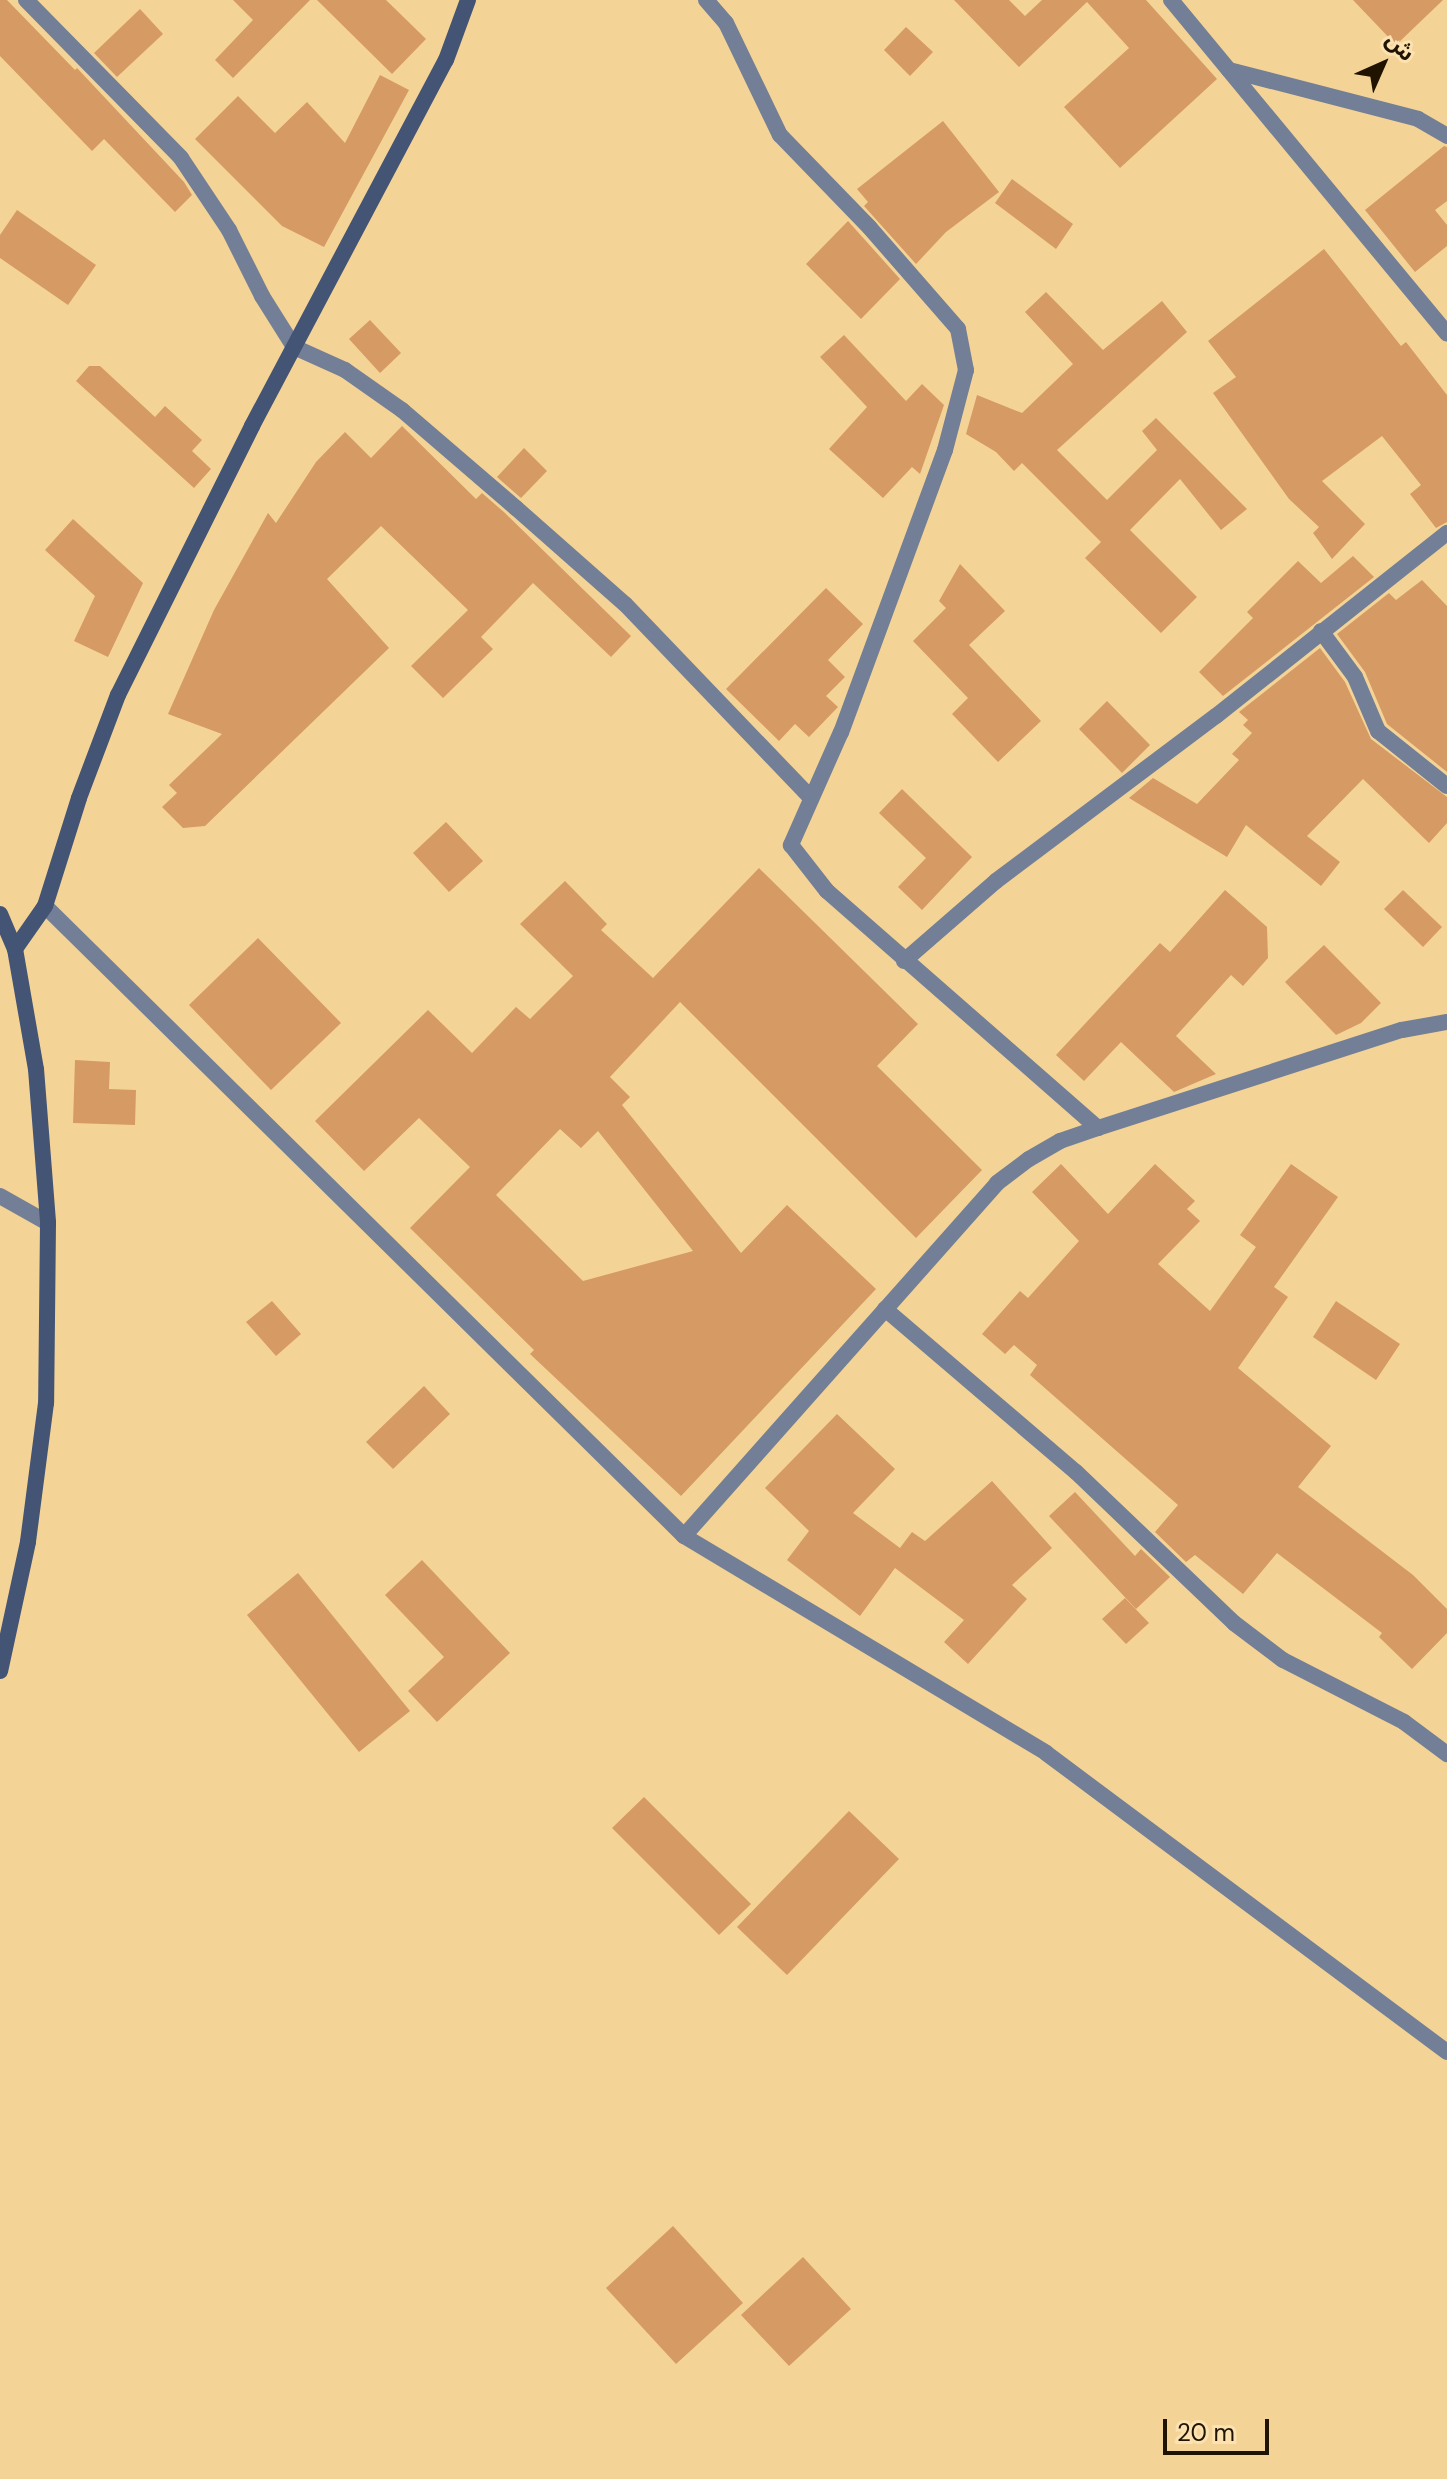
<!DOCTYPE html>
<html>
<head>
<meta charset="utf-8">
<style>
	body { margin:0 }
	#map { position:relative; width:1447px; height:2479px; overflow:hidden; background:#f4d396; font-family:"DM Sans","Noto Sans Arabic",sans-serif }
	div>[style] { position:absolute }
	.building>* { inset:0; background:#d69a64 }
	.lane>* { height:16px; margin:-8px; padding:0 8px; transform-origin:8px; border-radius:8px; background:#727f96 }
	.street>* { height:16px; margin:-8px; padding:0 8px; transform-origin:8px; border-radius:8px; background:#727f96 }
	.secondary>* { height:16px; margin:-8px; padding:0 8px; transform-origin:8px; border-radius:8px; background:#435475 }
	span { translate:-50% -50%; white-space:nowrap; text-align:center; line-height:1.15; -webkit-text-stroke:7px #fce1b1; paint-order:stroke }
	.north { position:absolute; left:1343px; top:24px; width:80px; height:80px; -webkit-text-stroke:6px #fce1b1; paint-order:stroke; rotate:45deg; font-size:22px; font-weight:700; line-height:32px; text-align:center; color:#201400 }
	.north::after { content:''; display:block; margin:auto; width:28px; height:36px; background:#201400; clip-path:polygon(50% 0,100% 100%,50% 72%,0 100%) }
	.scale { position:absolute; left:1163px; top:2419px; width:106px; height:36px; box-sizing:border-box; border:4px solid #201400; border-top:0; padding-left:10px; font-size:24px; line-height:28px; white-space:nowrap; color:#201400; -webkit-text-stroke:6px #fce1b1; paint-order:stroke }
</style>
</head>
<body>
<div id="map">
	<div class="building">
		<i style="clip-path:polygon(0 0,7px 0,75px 70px,77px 68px,184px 182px,192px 195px,175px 212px,104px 139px,92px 151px,0 56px)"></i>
		<i style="clip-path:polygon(233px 0,310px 0,233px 78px,215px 60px,253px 20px)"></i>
		<i style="clip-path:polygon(317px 0,386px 0,426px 39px,392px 74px)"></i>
		<i style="clip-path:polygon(954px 0,1009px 0,1025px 16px,1042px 0,1146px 0,1217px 79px,1120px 168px,1064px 107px,1129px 48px,1087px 2px,1019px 67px)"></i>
		<i style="clip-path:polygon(1353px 0,1443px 0,1396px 45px)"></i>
		<i style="clip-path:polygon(140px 9px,163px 34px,117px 77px,94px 53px)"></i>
		<i style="clip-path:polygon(906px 27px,933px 52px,910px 76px,884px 50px)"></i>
		<i style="clip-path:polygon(380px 75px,409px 90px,324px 247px,282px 226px,195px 139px,238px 96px,275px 133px,307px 102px,345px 143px)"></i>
		<i style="clip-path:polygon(943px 121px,999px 192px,946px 232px,916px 264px,864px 206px,868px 202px,857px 189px)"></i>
		<i style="clip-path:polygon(1444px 146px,1447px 147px,1447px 201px,1435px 210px,1447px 225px,1447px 246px,1415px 272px,1365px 210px)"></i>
		<i style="clip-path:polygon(1012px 179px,1073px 224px,1056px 249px,995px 203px)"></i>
		<i style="clip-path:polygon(17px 210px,96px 265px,68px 305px,0 258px,0 235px)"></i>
		<i style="clip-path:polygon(848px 221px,900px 279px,861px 319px,806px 264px)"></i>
		<i style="clip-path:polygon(1324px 249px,1401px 346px,1406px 342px,1447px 395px,1447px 522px,1436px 528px,1410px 494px,1421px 485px,1382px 436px,1322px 481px,1365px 524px,1332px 559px,1313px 533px,1319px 527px,1289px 499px,1213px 393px,1236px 377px,1208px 341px)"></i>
		<i style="clip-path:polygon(1046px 292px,1103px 350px,1162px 301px,1187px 332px,1057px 450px,1107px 500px,1157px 450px,1142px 431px,1156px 418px,1247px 509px,1221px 530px,1180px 479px,1130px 530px,1197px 597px,1161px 633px,1085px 558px,1101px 542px,1022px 463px,1014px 471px,996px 452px,966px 434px,977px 395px,1022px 413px,1073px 364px,1025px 312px)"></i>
		<i style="clip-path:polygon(370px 320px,401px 353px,380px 373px,349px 339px)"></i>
		<i style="clip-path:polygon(844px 335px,906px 401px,922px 384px,944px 405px,920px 474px,912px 467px,883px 498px,829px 449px,867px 407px,820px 357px)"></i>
		<i style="clip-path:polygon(89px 366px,100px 366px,155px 417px,165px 406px,202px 440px,192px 451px,211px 469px,194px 488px,76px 381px)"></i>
		<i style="clip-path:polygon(402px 426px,476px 499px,482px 493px,505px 513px,631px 636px,611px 657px,533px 583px,481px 637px,493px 649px,443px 698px,411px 666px,468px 610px,381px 526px,327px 579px,389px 648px,205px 826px,183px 828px,162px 807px,177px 793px,169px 785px,222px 734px,168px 714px,214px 610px,268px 513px,276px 523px,316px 462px,345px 432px,371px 458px)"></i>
		<i style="clip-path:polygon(524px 448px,547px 471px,521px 498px,497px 477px)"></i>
		<i style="clip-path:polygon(73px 519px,143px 583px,108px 657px,74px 641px,95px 596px,45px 550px)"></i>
		<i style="clip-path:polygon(1353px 556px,1374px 577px,1223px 696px,1199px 672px,1253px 618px,1247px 612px,1298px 561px,1321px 583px)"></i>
		<i style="clip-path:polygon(960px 564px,1005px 611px,969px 645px,1041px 721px,998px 762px,952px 714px,968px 698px,913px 641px,946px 608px,939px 601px)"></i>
		<i style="clip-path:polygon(1422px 580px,1447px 606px,1447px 772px,1387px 724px,1365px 672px,1337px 634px,1389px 593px,1396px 600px)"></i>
		<i style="clip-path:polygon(826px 588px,863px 624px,828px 660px,845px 677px,826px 696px,838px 707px,809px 737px,795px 724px,779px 741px,726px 689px)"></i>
		<i style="clip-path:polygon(1320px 648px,1345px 682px,1371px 739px,1447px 797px,1447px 823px,1429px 843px,1363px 779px,1307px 836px,1340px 862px,1321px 886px,1246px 825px,1227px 857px,1129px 798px,1153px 778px,1197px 804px,1239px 760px,1232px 754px,1252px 733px,1243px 725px,1248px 720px,1239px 712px)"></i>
		<i style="clip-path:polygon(1107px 701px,1150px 745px,1122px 773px,1079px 729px)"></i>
		<i style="clip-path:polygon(902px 789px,972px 857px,922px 910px,898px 887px,926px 858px,879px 813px)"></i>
		<i style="clip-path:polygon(446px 822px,483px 861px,449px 892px,413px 853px)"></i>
		<i style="clip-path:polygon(evenodd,759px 868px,918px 1024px,877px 1066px,982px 1170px,916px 1238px,680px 1002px,610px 1077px,630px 1097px,622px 1105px,741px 1253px,787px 1205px,876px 1289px,681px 1496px,530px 1354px,534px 1350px,410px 1228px,470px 1167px,419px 1118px,364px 1171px,315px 1121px,428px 1010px,472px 1053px,516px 1007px,530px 1019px,573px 976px,520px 924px,565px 881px,607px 924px,601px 930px,653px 978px,759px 868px,560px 1129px,581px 1148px,598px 1131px,693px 1251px,583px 1281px,496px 1195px,560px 1129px)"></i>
		<i style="clip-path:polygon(1225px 890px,1267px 927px,1268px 958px,1243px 986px,1231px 975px,1176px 1036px,1216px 1074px,1174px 1092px,1121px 1042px,1084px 1081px,1056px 1055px,1160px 943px,1170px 952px)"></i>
		<i style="clip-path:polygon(1403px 890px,1442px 927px,1423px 947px,1384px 909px)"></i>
		<i style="clip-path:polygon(258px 938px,341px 1023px,271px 1090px,189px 1005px)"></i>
		<i style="clip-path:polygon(1324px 945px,1381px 1003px,1361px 1023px,1336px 1035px,1285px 982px)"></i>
		<i style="clip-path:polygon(75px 1060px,110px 1062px,109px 1089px,136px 1090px,135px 1125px,73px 1123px)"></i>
		<i style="clip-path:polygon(1061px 1164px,1108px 1214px,1155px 1164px,1195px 1201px,1187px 1209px,1200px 1221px,1158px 1264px,1210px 1311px,1256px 1247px,1240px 1235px,1291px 1164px,1338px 1197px,1274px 1287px,1288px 1297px,1238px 1368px,1331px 1446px,1298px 1487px,1413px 1575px,1447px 1609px,1447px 1633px,1412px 1669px,1379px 1637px,1382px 1633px,1277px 1553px,1243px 1594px,1195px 1555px,1186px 1562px,1155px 1532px,1178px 1505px,1030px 1375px,1037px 1365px,1014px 1345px,1005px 1354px,982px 1334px,1020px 1291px,1028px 1298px,1079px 1241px,1032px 1192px)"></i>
		<i style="clip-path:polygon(272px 1301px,301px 1334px,276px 1356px,246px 1322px)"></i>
		<i style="clip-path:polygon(1336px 1301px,1400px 1344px,1376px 1380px,1313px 1337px)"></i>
		<i style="clip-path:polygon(424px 1386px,450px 1414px,393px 1469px,366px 1442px)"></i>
		<i style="clip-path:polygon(837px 1414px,895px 1469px,853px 1513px,900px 1548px,912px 1532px,925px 1541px,992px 1481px,1052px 1548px,1012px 1585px,1027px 1599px,968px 1664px,944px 1642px,964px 1620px,895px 1568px,860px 1616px,787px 1560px,809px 1531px,765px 1488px)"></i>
		<i style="clip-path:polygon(1075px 1492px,1135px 1556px,1141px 1549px,1170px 1577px,1136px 1609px,1049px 1516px)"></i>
		<i style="clip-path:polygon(422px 1560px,510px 1653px,437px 1722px,408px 1691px,444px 1657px,385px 1595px)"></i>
		<i style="clip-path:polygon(298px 1573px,410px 1711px,359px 1752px,247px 1615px)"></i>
		<i style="clip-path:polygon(1125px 1598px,1149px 1623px,1126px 1644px,1102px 1619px)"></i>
		<i style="clip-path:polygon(644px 1797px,751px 1904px,719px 1935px,612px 1828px)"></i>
		<i style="clip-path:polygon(849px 1811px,899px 1859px,787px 1975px,737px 1927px)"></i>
		<i style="clip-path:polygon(673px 2226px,743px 2303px,676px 2364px,606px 2288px)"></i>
		<i style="clip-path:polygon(803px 2257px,851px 2309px,789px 2366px,741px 2315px)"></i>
	</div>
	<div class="lane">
		<i style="left:26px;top:0;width:221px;rotate:45.5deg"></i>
		<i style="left:181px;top:158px;width:87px;rotate:56.3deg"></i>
		<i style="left:229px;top:230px;width:74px;rotate:63.4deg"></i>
		<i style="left:262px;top:296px;width:60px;rotate:57.9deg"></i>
		<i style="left:294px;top:347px;width:56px;rotate:24.3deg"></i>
		<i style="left:345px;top:370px;width:70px;rotate:35.1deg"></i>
		<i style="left:402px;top:410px;width:150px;rotate:40.7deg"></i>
		<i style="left:516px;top:508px;width:145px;rotate:41.4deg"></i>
		<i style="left:625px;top:604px;width:269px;rotate:46.2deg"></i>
	</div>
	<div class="street">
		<i style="left:706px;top:0;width:30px;rotate:49deg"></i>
		<i style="left:726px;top:23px;width:124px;rotate:64.3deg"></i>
		<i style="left:780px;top:135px;width:129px;rotate:45.9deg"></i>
		<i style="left:870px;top:228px;width:134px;rotate:48.9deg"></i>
		<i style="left:958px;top:329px;width:42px;rotate:79deg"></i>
		<i style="left:966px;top:370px;width:83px;rotate:104.7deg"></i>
		<i style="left:945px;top:450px;width:301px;rotate:110.2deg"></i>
		<i style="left:841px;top:732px;width:124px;rotate:113.9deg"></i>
		<i style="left:791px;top:845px;width:58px;rotate:52deg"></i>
		<i style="left:827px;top:891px;width:360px;rotate:41.2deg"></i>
		<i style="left:1171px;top:0;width:433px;rotate:50.4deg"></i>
		<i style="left:1229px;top:70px;width:195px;rotate:14.5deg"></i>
		<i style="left:1418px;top:119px;width:34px;rotate:30deg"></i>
		<i style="left:1321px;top:631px;width:57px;rotate:53.5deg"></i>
		<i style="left:1355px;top:677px;width:59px;rotate:66.9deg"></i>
		<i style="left:1378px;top:731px;width:88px;rotate:38.6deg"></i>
		<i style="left:45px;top:906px;width:897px;rotate:44.59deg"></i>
		<i style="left:684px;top:1536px;width:422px;rotate:30.9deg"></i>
		<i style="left:1046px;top:1753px;width:500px;rotate:36.71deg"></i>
		<i style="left:904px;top:961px;width:122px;rotate:-41deg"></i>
		<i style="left:996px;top:881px;width:275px;rotate:-36.9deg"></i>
		<i style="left:1216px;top:716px;width:295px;rotate:-38.4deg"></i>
		<i style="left:0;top:1196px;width:55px;rotate:29.4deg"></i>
		<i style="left:885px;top:1309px;width:251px;rotate:40.5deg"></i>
		<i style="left:1076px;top:1472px;width:219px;rotate:43.7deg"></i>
		<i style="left:1234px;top:1623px;width:61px;rotate:37.1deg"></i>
		<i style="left:1283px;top:1660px;width:136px;rotate:27.1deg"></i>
		<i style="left:1404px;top:1722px;width:54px;rotate:36.7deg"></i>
		<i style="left:684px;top:1536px;width:472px;rotate:-48.4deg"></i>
		<i style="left:997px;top:1183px;width:40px;rotate:-37deg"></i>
		<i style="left:1029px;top:1159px;width:36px;rotate:-30deg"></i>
		<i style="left:1060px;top:1141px;width:40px;rotate:-18.9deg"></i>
		<i style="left:1098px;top:1128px;width:319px;rotate:-17.9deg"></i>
		<i style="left:1402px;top:1030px;width:46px;rotate:-10.1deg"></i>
	</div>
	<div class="secondary">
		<i style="left:0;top:914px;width:38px;rotate:67deg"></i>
		<i style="left:15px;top:949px;width:122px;rotate:80.1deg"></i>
		<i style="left:36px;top:1069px;width:154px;rotate:85.5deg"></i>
		<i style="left:48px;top:1223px;width:180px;rotate:90.6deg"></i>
		<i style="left:46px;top:1403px;width:140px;rotate:97.4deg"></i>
		<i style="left:28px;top:1542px;width:132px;rotate:102.2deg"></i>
		<i style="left:15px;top:949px;width:52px;rotate:-55.1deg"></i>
		<i style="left:45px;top:906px;width:113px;rotate:-72.5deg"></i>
		<i style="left:79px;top:798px;width:110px;rotate:-69.3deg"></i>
		<i style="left:118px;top:695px;width:301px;rotate:-63.5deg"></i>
		<i style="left:252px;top:426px;width:414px;rotate:-62.1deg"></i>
		<i style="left:446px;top:60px;width:64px;rotate:-69.9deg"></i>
	</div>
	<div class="north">ش</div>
	<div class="scale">20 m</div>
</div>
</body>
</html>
